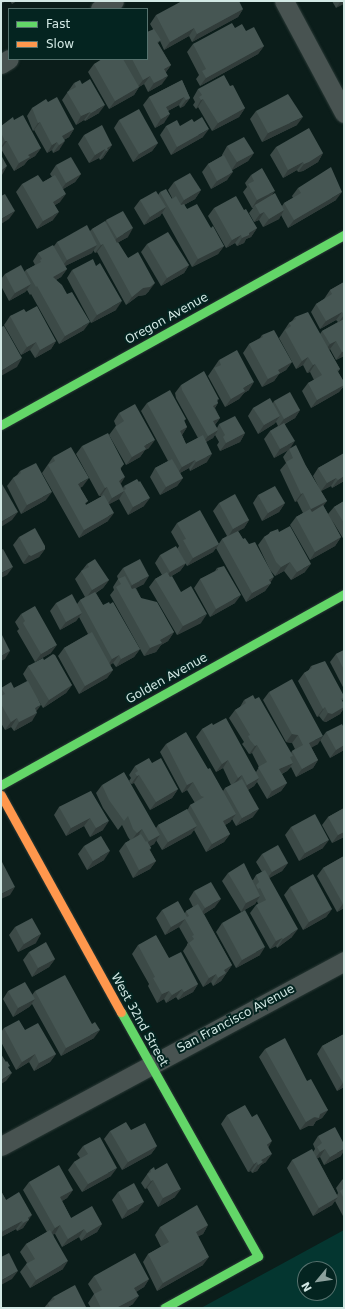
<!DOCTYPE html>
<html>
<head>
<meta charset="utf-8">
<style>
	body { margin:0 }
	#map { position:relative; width:345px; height:1309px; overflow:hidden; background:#0b1d1a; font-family:"DejaVu Sans",sans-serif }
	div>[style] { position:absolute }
	.green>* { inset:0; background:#043630 }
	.roads { filter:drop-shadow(0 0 1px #293835) drop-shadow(0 0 1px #293835) }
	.street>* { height:19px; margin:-9.5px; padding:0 9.5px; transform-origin:9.5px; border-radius:9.5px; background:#485351 }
	.fast>* { height:9px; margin:-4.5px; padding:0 4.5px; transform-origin:4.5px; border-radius:4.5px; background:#63d668 }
	.slow>* { height:9px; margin:-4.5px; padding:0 4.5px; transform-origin:4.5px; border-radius:4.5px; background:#ff974d }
	.wall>* { inset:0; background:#3c4a47 }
	.shaded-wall>* { inset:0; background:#313c3a }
	.building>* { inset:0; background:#465653 }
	span { translate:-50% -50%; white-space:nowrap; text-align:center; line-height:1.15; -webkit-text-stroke:4px #042420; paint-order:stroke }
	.street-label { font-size:12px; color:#d2e8e4 }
	.frame { position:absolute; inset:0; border:2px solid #d2e8e4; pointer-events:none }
	.legend { position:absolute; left:8px; top:8px; width:140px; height:52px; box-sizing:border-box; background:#042420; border:1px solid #56726e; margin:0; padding:5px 7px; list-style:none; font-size:12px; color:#d2e8e4 }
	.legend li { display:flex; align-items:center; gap:8px; height:20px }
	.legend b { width:20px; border:1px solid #56726e }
	.north { position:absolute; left:297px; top:1261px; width:40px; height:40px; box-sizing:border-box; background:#042420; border:1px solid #56726e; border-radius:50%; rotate:241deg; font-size:11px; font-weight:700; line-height:16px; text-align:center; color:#d2e8e4 }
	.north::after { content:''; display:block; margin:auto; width:14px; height:18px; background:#8ca19d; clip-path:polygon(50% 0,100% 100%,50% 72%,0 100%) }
</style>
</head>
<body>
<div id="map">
	<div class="green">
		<i style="clip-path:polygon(evenodd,344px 1230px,344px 1308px,201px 1308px,344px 1230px,305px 1269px,329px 1269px,329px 1293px,305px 1293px,305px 1269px)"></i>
	</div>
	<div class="roads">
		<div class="street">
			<i style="left:284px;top:1px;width:127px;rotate:61.8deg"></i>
			<i style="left:100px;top:9px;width:16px;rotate:-30deg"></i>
			<i style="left:1px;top:64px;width:9px;rotate:-32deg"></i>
			<i style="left:1px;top:1146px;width:390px;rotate:-28.3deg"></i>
		</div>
		<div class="fast">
			<i style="left:1px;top:425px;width:392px;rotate:-29deg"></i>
			<i style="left:1px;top:785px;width:393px;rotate:-29.1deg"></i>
			<i style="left:121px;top:1012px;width:280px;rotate:60.7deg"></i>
			<i style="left:258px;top:1256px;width:107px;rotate:151deg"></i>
		</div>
		<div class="slow">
			<i style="left:1px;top:795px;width:248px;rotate:61.1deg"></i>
		</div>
	</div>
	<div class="wall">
		<i style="clip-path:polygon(10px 1px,17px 1px,12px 4px)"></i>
		<i style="clip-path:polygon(332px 1px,344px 1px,336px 8px)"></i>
		<i style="clip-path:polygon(243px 9px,238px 17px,192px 42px,189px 36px,164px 50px,160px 41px,158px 43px,171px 65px,166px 72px,162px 84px,148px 92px,144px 84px,139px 87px,134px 95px,109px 109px,88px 72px,94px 64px,115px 59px,147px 59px,153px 29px,150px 24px,156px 15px)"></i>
		<i style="clip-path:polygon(235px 28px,246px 31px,264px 46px,258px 54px,200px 86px,196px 79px,199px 75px,187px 52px,193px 44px)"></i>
		<i style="clip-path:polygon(182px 80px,190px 98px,184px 106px,180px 108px,179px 105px,168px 111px,164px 123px,155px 128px,143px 105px,149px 97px)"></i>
		<i style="clip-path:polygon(74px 83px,99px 113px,85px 121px,84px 120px,76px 125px,62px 100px)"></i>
		<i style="clip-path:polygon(230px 86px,245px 108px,239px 117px,212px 131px,198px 107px,196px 109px,193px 105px,195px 102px,193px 98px,198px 89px)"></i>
		<i style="clip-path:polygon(48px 102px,74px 129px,69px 137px,64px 140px,59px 150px,53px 153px,52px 150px,47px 153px,34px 130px,33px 131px,27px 116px,32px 108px)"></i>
		<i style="clip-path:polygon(256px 111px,297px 125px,262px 142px,250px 119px)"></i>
		<i style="clip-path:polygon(14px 120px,41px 148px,35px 156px,28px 160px,24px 165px,14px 171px,1px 149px,1px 126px)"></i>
		<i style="clip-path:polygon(119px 120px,158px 143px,152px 151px,133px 162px,114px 128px)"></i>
		<i style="clip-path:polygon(166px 126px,180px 126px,203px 137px,171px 155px,160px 135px)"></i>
		<i style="clip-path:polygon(84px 135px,112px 145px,103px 158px,100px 160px,99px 158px,89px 163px,78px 144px)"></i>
		<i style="clip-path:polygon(227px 146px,254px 153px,248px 161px,232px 170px,227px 180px,211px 189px,202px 172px,208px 164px,222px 156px,222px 155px)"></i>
		<i style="clip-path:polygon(276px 147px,323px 153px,318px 162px,303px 171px,298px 172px,297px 170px,283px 178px,270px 155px)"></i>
		<i style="clip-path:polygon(56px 165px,81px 174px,75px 182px,63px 189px,60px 202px,55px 205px,53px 220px,37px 229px,16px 192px,22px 184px,43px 182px,52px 177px,50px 174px)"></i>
		<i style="clip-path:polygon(251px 175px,282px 206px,284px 203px,293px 198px,292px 196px,298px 188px,336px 200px,288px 228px,281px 215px,279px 219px,263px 227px,259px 220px,254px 222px,249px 213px,253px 208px,252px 208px,243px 192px,247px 187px,245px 183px)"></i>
		<i style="clip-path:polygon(174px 182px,201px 190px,195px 199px,184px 205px,187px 209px,211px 228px,224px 246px,218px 254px,192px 267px,162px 213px,160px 216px,144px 225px,134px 208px,140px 200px,158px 195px,160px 192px,172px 199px,172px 198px,168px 190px)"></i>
		<i style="clip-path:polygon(214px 208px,244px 210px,257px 228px,251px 237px,246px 239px,244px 243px,237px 246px,235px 243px,226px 248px,208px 216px)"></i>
		<i style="clip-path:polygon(106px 220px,128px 237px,117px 243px,128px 258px,149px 291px,145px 295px,138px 296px,126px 305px,97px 252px,95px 253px,93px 250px,92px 253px,65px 266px,67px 269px,61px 277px,56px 280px,84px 330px,59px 344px,31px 294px,30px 295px,27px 290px,25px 292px,9px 301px,1px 286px,1px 279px,5px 274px,24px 272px,26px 270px,35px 265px,33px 261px,38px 253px,54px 246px,57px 242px,90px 231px,92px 229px,105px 222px)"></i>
		<i style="clip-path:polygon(147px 244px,189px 265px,184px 273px,161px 286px,141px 252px)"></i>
		<i style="clip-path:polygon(72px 270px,116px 310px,91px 323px,67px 278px)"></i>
		<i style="clip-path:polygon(344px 282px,344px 356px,336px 360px,330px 349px,329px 350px,340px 369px,338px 372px,344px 382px,344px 386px,339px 392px,311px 408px,302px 391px,308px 383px,314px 380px,310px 372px,307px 373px,303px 365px,296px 369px,279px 338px,289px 323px,292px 321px,295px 317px,320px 334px,322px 331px,338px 322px,336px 320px,320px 329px,311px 312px,316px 304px,324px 299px,330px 290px)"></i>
		<i style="clip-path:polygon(26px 312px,56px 341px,51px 349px,35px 358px,30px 350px,21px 355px,4px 325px,10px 316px)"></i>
		<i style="clip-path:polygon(262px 335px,292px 362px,286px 370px,279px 374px,274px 381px,262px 387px,243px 353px,249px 344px,260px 338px)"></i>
		<i style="clip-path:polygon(219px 360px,249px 390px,244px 393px,239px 399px,225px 407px,208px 376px)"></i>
		<i style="clip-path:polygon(181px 385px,217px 402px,218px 403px,215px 408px,220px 418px,215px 425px,217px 428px,219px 424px,245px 433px,240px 442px,220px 451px,217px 445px,219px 442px,215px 435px,213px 438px,206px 442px,207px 462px,190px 471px,189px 468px,180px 473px,183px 478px,177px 486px,160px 495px,150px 477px,155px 468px,168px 461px,141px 411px,147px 403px,186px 419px,184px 421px,187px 427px,182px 435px,186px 444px,198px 438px,176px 398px,175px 393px)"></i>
		<i style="clip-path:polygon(274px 401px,300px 410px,295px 418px,285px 424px,289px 449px,306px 466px,319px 488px,313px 476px,318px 468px,344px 454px,344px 481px,332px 488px,331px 486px,321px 491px,327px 501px,323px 505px,328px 514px,334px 507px,344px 501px,344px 540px,332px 520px,341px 537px,335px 546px,310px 560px,290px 525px,296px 517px,303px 513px,297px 501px,295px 502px,280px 470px,286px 463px,283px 457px,288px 450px,274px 458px,264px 439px,270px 431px,278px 426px,276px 422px,274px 424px,258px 434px,248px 416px,253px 408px,273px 403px)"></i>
		<i style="clip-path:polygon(119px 413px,149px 448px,145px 450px,140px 457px,126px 465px,109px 435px,115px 427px,116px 426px,114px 421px)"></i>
		<i style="clip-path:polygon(82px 446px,124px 464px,121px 468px,121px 484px,123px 488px,124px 486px,144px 506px,128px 515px,119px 499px,109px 504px,108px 521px,79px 538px,42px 473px,53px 457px,83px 486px,80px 488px,88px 501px,85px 504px,86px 505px,101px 497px,101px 496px,99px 496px,76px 454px)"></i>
		<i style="clip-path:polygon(20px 471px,46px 500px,21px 514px,7px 486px,13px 478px,17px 475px)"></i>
		<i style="clip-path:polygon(258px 495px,285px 503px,279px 512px,262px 521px,253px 503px)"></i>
		<i style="clip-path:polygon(219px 503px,249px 520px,244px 528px,238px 531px,243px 539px,271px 583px,265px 591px,246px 602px,216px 548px,222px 539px,227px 536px,213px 511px)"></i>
		<i style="clip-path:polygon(177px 523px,219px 544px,213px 552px,187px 566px,177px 549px,179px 546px,171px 532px)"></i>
		<i style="clip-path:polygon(270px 532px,279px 532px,305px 572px,291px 580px,284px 571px,275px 576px,270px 570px,258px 545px,264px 537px,268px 535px)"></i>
		<i style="clip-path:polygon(19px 537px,45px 549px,39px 557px,25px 564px,23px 563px,13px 545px)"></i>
		<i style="clip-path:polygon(160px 555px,186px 563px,180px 571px,170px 577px,201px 623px,177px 635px,149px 587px,155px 579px,162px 575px,155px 563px)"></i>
		<i style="clip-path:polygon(87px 564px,109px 580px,103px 588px,96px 593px,103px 605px,140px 649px,134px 657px,116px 667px,113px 663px,110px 665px,113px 670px,107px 678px,79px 694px,58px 656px,64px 648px,88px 634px,79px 617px,76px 621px,60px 630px,50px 611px,56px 603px,77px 604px,80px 600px,85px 597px,75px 579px)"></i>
		<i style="clip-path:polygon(123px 568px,144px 584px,136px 588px,141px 598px,174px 632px,168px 641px,161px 645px,156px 652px,144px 656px,110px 595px,114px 590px,113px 587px,118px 579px,117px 576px)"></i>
		<i style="clip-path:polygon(217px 568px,235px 603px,210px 617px,194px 588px,200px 579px,215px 571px)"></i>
		<i style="clip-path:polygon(21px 614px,51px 653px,35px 662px,17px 631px,19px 629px,15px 622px)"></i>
		<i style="clip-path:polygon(344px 650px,344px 689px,330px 662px,336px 654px)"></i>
		<i style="clip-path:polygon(44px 660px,72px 685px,66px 693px,43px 708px,38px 700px,36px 711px,32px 721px,14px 731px,11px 727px,5px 730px,1px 723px,1px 688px,14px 688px,27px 681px,23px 674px,28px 666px)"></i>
		<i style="clip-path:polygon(311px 666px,344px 696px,344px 698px,342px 701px,344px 704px,344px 708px,340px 714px,326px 722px,323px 721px,319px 716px,317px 717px,298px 681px,304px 673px,308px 671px)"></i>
		<i style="clip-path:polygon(269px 692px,318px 744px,311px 747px,318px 760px,313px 768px,296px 777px,291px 767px,287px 771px,282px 774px,287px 783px,281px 791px,267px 799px,257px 782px,254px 786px,248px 790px,253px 817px,236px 826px,232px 819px,230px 822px,225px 825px,230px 834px,224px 842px,206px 852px,194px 830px,191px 834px,162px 850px,156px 840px,154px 844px,150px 846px,151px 848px,150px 850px,156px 861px,150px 869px,133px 878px,119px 851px,125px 843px,130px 840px,128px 837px,122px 825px,118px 830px,103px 808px,96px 793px,102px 785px,156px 828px,158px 825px,188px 809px,190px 805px,195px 803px,187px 790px,182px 793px,160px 752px,166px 744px,208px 769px,223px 791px,225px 788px,231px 785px,223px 768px,216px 772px,196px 737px,202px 729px,213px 725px,256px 772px,259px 767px,252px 753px,249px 754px,245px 748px,242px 744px,244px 742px,229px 718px,235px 710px,240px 707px,244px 700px,291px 753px,292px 751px,295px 749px,292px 743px,286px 742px,263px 700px)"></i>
		<i style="clip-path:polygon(344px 728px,344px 750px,330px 758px,320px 740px,326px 732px)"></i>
		<i style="clip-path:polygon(152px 763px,178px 789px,172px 798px,150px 810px,134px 783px,131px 784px,129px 781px,131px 778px,129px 775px,135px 766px)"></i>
		<i style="clip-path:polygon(91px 791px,103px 830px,90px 837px,84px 826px,66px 836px,54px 815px,59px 807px)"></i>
		<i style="clip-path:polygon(344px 808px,344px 837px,332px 843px,322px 825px,328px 817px)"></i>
		<i style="clip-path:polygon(291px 827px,323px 848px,299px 861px,285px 835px)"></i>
		<i style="clip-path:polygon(84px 846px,104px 860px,87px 870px,78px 854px)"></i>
		<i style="clip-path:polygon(262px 854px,288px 863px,282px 871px,269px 878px,292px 937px,277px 948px,276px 946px,270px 949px,250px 913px,256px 905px,258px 904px,257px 901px,255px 904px,241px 912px,222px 881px,228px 873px,253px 880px,256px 875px,262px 872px,256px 862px)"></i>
		<i style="clip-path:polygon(344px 856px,344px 908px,337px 912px,317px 876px,323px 868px)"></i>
		<i style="clip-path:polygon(290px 887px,332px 909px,326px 917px,303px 930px,284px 895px)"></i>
		<i style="clip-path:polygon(194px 891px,215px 907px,204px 914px,232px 965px,221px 981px,213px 986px,211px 982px,203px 987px,183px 951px,187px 945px,187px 944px,188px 943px,179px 927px,165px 935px,156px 918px,162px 910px,185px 913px,186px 911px,193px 907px,189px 899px)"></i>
		<i style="clip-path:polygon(222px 923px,260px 955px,236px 968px,216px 932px)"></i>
		<i style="clip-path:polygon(15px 927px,36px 943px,18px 952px,9px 935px)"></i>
		<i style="clip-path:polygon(138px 945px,169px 958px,198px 984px,193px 992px,178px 1000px,176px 997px,166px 1003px,164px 999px,157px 1003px,148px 986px,149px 984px,132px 954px)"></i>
		<i style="clip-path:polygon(29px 952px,55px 959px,49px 967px,32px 977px,23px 960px)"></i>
		<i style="clip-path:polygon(8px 991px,32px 995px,35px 991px,94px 1038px,61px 1056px,32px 1004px,29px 1007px,13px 1017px,3px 999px)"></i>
		<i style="clip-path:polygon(4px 1028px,25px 1030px,56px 1054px,50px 1062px,34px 1071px,29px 1062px,16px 1070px,1px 1042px,1px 1032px)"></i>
		<i style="clip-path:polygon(344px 1034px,344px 1087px,337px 1091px,317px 1054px,322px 1046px)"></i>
		<i style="clip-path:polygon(265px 1049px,307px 1081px,328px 1110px,322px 1118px,316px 1121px,313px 1126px,308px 1126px,300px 1130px,259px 1057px)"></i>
		<i style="clip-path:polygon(227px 1115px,252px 1117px,268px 1147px,266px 1162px,261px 1165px,257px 1171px,252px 1173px,251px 1171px,248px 1172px,221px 1124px)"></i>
		<i style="clip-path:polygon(131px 1130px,157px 1146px,151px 1154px,122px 1170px,104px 1139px,110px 1131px)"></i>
		<i style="clip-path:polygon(318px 1136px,341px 1156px,324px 1165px,320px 1157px,317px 1158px,337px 1195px,338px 1193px,336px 1188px,342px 1180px,344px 1179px,344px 1215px,343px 1216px,335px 1201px,332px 1205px,313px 1216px,287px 1168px,292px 1160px,313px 1152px,315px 1149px,313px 1144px)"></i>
		<i style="clip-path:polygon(83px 1146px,111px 1176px,82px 1192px,68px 1170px,74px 1162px,80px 1158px,77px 1154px)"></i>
		<i style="clip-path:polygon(150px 1170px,175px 1197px,158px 1207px,147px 1188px,145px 1189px,141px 1183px)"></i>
		<i style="clip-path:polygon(29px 1182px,73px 1190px,67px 1198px,62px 1201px,71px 1218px,102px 1224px,97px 1232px,81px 1241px,79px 1237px,62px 1247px,55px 1234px,53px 1234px,63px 1269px,30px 1288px,20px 1272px,27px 1263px,20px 1252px,26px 1244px,47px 1232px,23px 1190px)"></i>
		<i style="clip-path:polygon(1px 1191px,6px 1200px,29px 1219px,23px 1228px,17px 1231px,16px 1229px,1px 1237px)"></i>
		<i style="clip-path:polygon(118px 1192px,138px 1210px,122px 1219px,112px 1200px)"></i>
		<i style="clip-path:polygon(208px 1225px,203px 1234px,198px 1236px,203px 1265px,157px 1291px,143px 1262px,148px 1254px,161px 1247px,155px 1235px,160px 1227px)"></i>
		<i style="clip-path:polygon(94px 1276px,149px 1279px,144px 1287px,136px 1292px,133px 1304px,126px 1308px,91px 1308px,88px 1303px,94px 1294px,88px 1284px)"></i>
		<i style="clip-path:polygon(53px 1297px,86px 1307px,85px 1308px,44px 1308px)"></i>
	</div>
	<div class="shaded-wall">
		<i style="clip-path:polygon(2px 1px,6px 1px,1px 4px)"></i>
		<i style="clip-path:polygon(341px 1px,344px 1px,344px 4px,336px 8px)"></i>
		<i style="clip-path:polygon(243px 9px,238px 17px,192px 42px,197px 34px)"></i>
		<i style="clip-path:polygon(194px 28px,189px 36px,164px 50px,170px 42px)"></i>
		<i style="clip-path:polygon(264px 46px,258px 54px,200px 86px,206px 78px)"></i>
		<i style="clip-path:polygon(171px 65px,165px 73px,164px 69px)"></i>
		<i style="clip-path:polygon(150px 76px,144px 84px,137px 88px,143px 80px)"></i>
		<i style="clip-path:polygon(168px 76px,162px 84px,148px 92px,154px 83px)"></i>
		<i style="clip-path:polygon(139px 87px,134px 95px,109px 109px,115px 101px)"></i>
		<i style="clip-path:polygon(184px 97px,179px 105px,160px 115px,166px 107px)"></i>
		<i style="clip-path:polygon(190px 98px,184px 106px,180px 108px,186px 100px)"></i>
		<i style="clip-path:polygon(203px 99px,198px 107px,196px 109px,201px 100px)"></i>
		<i style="clip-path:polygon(105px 105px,99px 113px,85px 121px,91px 113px)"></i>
		<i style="clip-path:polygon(245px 108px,239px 117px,212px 131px,218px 123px)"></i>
		<i style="clip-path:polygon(90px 112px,84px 120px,76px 125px,81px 116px)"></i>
		<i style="clip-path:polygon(170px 114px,164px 123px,155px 128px,161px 119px)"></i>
		<i style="clip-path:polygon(303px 117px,297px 125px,262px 142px,268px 133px)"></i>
		<i style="clip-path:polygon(40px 122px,34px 130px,33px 131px,38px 123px)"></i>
		<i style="clip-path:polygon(74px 129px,69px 137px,58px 143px,62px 136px)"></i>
		<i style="clip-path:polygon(209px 129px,203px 137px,171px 155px,177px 147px)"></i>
		<i style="clip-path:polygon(5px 141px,7px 141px,1px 149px,1px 147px)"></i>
		<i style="clip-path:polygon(65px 141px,59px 150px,53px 153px,59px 145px)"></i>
		<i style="clip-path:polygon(57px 142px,52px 150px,47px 153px,52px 145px)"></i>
		<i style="clip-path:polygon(158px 143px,152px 151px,133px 162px,139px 154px)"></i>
		<i style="clip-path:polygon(112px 145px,103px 158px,100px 160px,106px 151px,107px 148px)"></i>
		<i style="clip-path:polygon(41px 148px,35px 156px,28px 160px,24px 165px,14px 171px,19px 163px,28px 155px)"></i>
		<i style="clip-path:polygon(105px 149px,99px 158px,89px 163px,95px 155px)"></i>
		<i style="clip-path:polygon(254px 153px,248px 161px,231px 171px,237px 162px)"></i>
		<i style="clip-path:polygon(323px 153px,318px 162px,303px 171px,298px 172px,304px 164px)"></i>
		<i style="clip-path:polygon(303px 162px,297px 170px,283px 178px,288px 170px)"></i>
		<i style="clip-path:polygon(7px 166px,2px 175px,1px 175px,1px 171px)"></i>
		<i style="clip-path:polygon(233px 172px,227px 180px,211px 189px,217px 181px)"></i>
		<i style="clip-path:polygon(81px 174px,75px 182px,60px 191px,66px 183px)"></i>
		<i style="clip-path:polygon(201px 190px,195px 199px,178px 208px,184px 200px)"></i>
		<i style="clip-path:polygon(275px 191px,269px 199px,255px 205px,252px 208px,257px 200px)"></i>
		<i style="clip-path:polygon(342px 192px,336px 200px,288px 228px,294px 220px)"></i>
		<i style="clip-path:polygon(66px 194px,60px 202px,47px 210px,53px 202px)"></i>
		<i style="clip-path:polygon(166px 207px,160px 216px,144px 225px,150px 217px)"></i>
		<i style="clip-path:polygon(284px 210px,279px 219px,263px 227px,269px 219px)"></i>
		<i style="clip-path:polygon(15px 211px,9px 219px,1px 224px,1px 219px)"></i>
		<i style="clip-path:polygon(59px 212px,53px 220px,37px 229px,43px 221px)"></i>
		<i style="clip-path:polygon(264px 212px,259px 220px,254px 222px,260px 214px)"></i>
		<i style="clip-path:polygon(133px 228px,128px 237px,111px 246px,117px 238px)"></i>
		<i style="clip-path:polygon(257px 228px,251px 237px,246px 239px,244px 243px,237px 246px,242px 238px,249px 233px)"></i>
		<i style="clip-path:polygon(241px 235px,235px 243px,226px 248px,232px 240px)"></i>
		<i style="clip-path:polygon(103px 244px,97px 252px,95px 253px,101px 245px)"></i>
		<i style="clip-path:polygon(97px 245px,92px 253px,61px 268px,67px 260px)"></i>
		<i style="clip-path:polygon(224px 246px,218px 254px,192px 267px,198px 259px)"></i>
		<i style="clip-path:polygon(189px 265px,184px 273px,161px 286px,167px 278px)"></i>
		<i style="clip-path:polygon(67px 269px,61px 277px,47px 285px,53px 277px)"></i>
		<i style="clip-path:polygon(155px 283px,149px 291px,145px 295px,138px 296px,126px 305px,132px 297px,143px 288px)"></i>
		<i style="clip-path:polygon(31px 284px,25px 292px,9px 301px,15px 293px)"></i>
		<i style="clip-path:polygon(122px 301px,116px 310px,91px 323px,97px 315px)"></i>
		<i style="clip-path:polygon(342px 312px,336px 320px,320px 329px,326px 321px)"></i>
		<i style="clip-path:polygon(344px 315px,344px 320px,338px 323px)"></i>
		<i style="clip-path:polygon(90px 322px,84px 330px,59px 344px,65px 336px)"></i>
		<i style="clip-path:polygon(56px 341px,51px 349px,35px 358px,40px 350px)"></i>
		<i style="clip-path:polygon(336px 341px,330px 349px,324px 352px,330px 344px)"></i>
		<i style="clip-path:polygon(36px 342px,30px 350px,21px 355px,27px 347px)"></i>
		<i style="clip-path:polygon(344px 351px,344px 356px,336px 360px,342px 352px)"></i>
		<i style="clip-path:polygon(308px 357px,303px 365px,296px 369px,302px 361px)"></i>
		<i style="clip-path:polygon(22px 358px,17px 367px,1px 376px,1px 371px)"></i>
		<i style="clip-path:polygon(292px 362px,286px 370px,279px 374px,274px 381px,262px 387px,268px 379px,278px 370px)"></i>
		<i style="clip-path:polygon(315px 364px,310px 372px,307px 373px,313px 365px)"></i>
		<i style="clip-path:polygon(254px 382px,249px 390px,244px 393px,239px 399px,225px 407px,231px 399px,243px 388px)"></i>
		<i style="clip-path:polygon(344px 385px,339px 392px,311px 408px,317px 400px)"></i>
		<i style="clip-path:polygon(219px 399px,215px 405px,218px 403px,212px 411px,208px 414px,217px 400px)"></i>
		<i style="clip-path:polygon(300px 410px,295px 418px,278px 427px,284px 419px)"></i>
		<i style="clip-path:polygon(280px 416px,274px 424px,258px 434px,264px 425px)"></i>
		<i style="clip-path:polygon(220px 418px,214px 426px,213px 421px)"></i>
		<i style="clip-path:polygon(187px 427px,182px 435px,180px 431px)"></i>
		<i style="clip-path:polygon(218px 430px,213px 438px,202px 444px,208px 436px)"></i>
		<i style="clip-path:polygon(245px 433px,240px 442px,220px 451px,226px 443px)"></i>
		<i style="clip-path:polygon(155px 440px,149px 448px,145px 450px,140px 457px,126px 465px,132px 457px,144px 446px)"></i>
		<i style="clip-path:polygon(295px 441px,289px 450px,274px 458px,280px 449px)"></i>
		<i style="clip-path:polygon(212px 454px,207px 462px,190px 471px,196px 462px)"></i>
		<i style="clip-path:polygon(195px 460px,189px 468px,176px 475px,182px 467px)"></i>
		<i style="clip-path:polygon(344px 476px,344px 481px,332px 488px,338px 480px)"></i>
		<i style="clip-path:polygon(125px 477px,120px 485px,119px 481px)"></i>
		<i style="clip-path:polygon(89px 478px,83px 486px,72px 492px,78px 484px)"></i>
		<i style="clip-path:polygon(183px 478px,177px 486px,160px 495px,166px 487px)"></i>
		<i style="clip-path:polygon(336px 478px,331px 486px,321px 491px,327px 483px)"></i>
		<i style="clip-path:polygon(107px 487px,101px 496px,99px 496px,105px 488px)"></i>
		<i style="clip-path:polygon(124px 491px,119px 499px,106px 506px,112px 498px)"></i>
		<i style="clip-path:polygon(52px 492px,46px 500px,21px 514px,27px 505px)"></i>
		<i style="clip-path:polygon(303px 493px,297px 501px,295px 502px,301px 494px)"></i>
		<i style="clip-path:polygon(150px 498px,144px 506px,128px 515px,133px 507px)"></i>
		<i style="clip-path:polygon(327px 501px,321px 509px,306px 517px,311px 509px)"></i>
		<i style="clip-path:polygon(285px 503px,279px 512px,262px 521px,268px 513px)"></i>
		<i style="clip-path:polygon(18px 512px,12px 520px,1px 527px,1px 522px)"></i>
		<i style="clip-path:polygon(114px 513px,108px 521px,79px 538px,84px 530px)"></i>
		<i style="clip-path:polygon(249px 520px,244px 528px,228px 537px,233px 529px)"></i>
		<i style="clip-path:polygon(341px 537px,335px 546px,310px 560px,315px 552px)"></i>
		<i style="clip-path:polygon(219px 544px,213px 552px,187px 566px,193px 558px)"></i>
		<i style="clip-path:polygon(45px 549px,39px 557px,25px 564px,23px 563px,29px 555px)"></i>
		<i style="clip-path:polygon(290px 562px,284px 571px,275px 576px,281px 567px)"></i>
		<i style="clip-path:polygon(186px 563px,180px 571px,164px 580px,170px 572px)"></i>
		<i style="clip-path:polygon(311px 564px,305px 572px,291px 580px,297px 572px)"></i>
		<i style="clip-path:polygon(13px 567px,7px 575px,1px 578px,1px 573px)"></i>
		<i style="clip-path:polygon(149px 576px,144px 584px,126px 593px,132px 585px)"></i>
		<i style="clip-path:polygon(274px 577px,265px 591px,246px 602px,252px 593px,269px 580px)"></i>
		<i style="clip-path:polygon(109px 580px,103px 588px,86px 598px,92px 590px)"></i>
		<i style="clip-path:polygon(241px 595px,235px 603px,210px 617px,216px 609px)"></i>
		<i style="clip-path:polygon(82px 613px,76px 621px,60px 630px,66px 622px)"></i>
		<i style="clip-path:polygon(207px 614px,201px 623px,177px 635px,183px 626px)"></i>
		<i style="clip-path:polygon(174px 632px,168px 641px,161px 645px,156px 652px,144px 656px,150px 648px,160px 640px)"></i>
		<i style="clip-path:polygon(57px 645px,51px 653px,35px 662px,41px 654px)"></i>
		<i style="clip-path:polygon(140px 649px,134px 657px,116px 667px,121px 659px)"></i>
		<i style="clip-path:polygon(10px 651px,5px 659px,1px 661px,1px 656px)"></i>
		<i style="clip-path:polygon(119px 655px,113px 663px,107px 667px,112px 659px)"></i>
		<i style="clip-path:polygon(113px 670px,107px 678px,79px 694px,85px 686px)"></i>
		<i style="clip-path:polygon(72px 685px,66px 693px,43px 708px,49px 700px)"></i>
		<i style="clip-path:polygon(41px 705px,35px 713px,35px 708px)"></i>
		<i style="clip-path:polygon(325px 707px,319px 716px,317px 717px,323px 709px)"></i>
		<i style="clip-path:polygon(344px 707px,344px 708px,340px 714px,326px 722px,323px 721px,328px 713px)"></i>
		<i style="clip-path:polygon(37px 713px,32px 721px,14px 731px,19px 722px)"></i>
		<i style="clip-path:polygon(17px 718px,11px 727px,5px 730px,11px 722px)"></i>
		<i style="clip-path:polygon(292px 734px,298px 735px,292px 743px,286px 742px)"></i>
		<i style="clip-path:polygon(323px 736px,318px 744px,304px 752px,309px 743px)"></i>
		<i style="clip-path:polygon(257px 745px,252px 753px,249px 754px,255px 746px)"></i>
		<i style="clip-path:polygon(344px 745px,344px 750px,330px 758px,336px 750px)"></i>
		<i style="clip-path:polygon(228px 760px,223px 768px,216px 772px,222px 764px)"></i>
		<i style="clip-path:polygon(318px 760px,313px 768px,296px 777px,302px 769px)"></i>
		<i style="clip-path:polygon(293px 763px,287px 771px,274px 777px,279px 769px)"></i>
		<i style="clip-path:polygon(139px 775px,134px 783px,131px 784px,137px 776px)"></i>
		<i style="clip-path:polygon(242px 775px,236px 784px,232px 786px,238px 778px)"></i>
		<i style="clip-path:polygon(259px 778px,254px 786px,242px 793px,247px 785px)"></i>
		<i style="clip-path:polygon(193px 782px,187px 790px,182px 793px,187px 785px)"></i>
		<i style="clip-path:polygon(287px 783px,281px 791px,267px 799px,272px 791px)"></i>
		<i style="clip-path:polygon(178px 789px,172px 798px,150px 810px,156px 802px)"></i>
		<i style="clip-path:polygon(259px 809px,253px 817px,236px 826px,242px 818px)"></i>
		<i style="clip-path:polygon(236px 814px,230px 822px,217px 830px,223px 821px)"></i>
		<i style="clip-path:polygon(90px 818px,84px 826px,66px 836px,71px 828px)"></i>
		<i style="clip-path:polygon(109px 821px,103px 830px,90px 837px,96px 828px)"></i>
		<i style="clip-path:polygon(197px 826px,191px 834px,162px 850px,168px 842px)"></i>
		<i style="clip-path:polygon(142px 829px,137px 838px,131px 841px,137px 833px)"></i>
		<i style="clip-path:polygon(344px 832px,344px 837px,332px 843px,338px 835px)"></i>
		<i style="clip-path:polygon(230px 834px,224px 842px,206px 852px,212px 844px)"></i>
		<i style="clip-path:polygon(160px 835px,154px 844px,144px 850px,149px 841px)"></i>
		<i style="clip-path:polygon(329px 840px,323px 848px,299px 861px,305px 853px)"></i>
		<i style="clip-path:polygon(110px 851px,104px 860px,87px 870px,93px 861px)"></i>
		<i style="clip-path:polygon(156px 861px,150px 869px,133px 878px,139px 870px)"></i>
		<i style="clip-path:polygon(288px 863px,282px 871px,266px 880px,272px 872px)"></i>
		<i style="clip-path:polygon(15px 887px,10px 895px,1px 899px,1px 894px)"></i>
		<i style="clip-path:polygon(260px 896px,255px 904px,241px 912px,246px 903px)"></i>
		<i style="clip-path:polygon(221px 899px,215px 907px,199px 917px,205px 908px)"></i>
		<i style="clip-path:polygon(344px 903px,344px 908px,337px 912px,343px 904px)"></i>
		<i style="clip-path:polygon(332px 909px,326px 917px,303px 930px,309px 922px)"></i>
		<i style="clip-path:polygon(185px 919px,179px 927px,165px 935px,171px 927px)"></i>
		<i style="clip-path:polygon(298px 929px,292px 937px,277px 948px,283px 939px)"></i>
		<i style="clip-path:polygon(41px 934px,36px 943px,18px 952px,24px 944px)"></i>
		<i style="clip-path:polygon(282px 938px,276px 946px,270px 949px,276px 941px)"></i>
		<i style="clip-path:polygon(265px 947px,260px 955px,236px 968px,242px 960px)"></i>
		<i style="clip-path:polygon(55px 959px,49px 967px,32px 977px,38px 968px)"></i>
		<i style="clip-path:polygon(232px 965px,221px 981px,213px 986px,224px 970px)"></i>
		<i style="clip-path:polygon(216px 974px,211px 982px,203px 987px,209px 978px)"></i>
		<i style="clip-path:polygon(198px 984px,193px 992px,178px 1000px,184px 992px)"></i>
		<i style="clip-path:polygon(182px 989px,176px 997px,166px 1003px,172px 995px)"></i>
		<i style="clip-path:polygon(169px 991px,164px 999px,157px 1003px,162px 994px)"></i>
		<i style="clip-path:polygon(35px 999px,29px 1007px,13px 1017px,18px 1008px)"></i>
		<i style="clip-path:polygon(100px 1030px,94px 1038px,61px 1056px,66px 1048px)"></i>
		<i style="clip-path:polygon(35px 1054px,29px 1062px,16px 1070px,22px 1062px)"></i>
		<i style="clip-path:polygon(56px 1054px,50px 1062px,34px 1071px,39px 1063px)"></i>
		<i style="clip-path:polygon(12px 1073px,6px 1081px,1px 1084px,1px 1080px)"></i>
		<i style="clip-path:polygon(344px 1082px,344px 1087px,337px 1091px,343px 1083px)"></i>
		<i style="clip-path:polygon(328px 1110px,322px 1118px,316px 1121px,313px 1126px,308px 1126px,300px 1130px,306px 1122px)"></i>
		<i style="clip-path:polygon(272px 1141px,267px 1150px,267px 1145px)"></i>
		<i style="clip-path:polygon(157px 1146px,151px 1154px,122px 1170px,128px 1162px)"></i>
		<i style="clip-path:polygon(325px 1149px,320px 1157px,314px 1160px,320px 1152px)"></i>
		<i style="clip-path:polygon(344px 1149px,344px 1151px,341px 1156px,324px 1165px,330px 1157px)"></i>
		<i style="clip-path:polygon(272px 1154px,266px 1162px,261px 1165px,257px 1171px,252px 1173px,261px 1160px)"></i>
		<i style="clip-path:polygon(257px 1162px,251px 1171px,248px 1172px,254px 1164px)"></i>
		<i style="clip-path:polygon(117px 1168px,111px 1176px,82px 1192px,88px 1184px)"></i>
		<i style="clip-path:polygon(153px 1180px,147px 1188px,145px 1189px,151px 1181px)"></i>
		<i style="clip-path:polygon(181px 1189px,175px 1197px,158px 1207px,163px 1198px)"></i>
		<i style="clip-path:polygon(73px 1190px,67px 1198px,54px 1206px,60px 1197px)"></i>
		<i style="clip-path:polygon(338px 1197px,332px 1205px,313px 1216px,319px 1208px)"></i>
		<i style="clip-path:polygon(144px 1202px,138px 1210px,122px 1219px,128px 1210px)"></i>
		<i style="clip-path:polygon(32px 1215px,23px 1228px,17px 1231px,28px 1218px)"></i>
		<i style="clip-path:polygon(22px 1221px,16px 1229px,1px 1237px,1px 1234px,3px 1231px)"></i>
		<i style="clip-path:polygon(102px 1224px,97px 1232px,81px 1241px,87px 1233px)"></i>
		<i style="clip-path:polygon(60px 1225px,55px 1234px,49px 1236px,55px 1228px)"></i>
		<i style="clip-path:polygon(208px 1225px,203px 1234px,190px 1241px,196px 1232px)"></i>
		<i style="clip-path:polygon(84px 1229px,79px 1237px,62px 1247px,68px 1239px)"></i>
		<i style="clip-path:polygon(209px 1257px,203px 1265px,157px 1291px,163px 1283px)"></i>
		<i style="clip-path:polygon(68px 1261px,63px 1269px,30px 1288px,36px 1280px)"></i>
		<i style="clip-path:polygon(18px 1271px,12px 1279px,1px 1285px,2px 1280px)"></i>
		<i style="clip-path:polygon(149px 1279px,144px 1287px,128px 1296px,134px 1288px)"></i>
		<i style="clip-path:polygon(139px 1296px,133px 1304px,126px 1308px,116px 1308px)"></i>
	</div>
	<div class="building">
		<i style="clip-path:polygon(182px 1px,239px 1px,243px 9px,197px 34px,194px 28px,170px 42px,156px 15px)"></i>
		<i style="clip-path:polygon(232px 23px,235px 28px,242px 24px,246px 31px,254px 27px,264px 46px,206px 78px,202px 71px,206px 69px,193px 44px)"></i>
		<i style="clip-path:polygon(154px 29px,161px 40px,157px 42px,171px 65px,164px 69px,168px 76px,154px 83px,150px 76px,143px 80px,132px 59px,147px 59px,147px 32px)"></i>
		<i style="clip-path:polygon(102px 59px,114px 59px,114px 60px,115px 59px,123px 59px,139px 87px,115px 101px,94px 64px)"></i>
		<i style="clip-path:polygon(224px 75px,230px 86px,233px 85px,245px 108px,218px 123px,203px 99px,201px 100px,199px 97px,202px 95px,198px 89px)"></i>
		<i style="clip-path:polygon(90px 79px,105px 105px,91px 113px,90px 112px,81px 116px,67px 92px,76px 87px,74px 83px,80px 80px,82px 84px)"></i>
		<i style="clip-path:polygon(182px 80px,190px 98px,186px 100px,184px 97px,166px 107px,170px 114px,161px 119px,149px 97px)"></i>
		<i style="clip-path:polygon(288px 94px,303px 117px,268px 133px,256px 111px)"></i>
		<i style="clip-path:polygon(57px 97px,74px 129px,62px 136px,65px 141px,59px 145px,57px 142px,52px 145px,40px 122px,38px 123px,32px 108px,46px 99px,48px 102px)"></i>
		<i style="clip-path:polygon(139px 109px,158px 143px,139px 154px,119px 120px)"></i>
		<i style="clip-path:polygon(23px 115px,41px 148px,28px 155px,30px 157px,19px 163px,7px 141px,5px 141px,1px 133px,1px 126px,13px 117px,14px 120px)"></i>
		<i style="clip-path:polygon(202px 117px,209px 129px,177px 147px,166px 126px,177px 120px,180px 126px,192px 119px,194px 122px)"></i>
		<i style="clip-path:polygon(102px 125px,112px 145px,107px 148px,108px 150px,106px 151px,105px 149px,95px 155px,84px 135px)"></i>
		<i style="clip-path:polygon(309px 128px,323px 153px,309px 162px,304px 164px,303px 162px,288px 170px,276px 147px)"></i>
		<i style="clip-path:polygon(244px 137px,254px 153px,237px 162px,227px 146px)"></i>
		<i style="clip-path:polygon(1px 155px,7px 166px,1px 171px)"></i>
		<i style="clip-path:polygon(224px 155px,233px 172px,217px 181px,208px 164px)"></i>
		<i style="clip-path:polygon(71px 157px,81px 174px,66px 183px,56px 165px)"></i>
		<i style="clip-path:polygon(331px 167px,342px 192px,294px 220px,284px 203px,301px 193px,298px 188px)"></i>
		<i style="clip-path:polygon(262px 168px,275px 191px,257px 200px,248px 184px,254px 181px,251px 175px)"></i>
		<i style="clip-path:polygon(190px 173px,201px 190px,184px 200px,174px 182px)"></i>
		<i style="clip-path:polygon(38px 175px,43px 182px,55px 175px,66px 194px,53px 202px,59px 212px,43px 221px,22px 184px)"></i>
		<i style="clip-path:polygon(166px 189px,172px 199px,176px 196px,181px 205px,184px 204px,187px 209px,197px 204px,211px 228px,213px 226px,224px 246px,198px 259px,160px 192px)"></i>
		<i style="clip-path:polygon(156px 191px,166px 207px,150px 217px,140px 200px)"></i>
		<i style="clip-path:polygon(275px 193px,284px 210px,269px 219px,264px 212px,260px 214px,255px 205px)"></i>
		<i style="clip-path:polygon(5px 194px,15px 211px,1px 219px,1px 196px)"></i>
		<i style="clip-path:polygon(236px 196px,244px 210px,246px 209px,257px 228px,249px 233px,249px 235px,242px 238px,241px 235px,232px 240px,214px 208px)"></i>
		<i style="clip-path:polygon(123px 211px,133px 228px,117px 238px,106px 220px)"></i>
		<i style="clip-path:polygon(105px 221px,117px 243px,118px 242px,128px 258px,138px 252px,155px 283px,150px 287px,143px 288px,132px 297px,103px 244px,101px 245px,92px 229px)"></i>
		<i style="clip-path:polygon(87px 225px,97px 245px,67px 260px,57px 242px)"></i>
		<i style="clip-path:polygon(168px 232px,189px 265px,167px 278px,147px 244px)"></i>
		<i style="clip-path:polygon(53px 245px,67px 269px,53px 277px,62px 285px,67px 294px,72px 292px,90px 322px,65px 336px,37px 286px,36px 287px,26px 270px,41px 262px,40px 260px,42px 259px,38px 253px)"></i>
		<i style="clip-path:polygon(93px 259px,96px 266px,100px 263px,122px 301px,97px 315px,72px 270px)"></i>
		<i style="clip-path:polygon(21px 265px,31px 284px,15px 293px,5px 274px)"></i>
		<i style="clip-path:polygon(344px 282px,344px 315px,342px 312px,326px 321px,316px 304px,332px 294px,330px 290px)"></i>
		<i style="clip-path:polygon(37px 306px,56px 341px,40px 350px,36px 342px,27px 347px,10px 316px,24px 309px,26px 312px)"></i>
		<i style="clip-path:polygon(308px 312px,340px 369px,337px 370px,344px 382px,344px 385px,317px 400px,308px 383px,322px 375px,315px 364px,313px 365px,308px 357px,302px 361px,285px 330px,291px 326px,289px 323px,296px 319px,295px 317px)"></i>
		<i style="clip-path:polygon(344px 319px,344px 351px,342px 352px,336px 341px,330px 344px,322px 331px)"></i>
		<i style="clip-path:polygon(4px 326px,22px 358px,1px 371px,1px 327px)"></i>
		<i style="clip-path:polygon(274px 330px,292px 362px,278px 370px,280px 373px,268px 379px,249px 344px,263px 337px,262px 335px)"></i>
		<i style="clip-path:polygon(237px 350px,254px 382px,243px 388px,245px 391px,231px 399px,214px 368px,221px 365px,219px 360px)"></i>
		<i style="clip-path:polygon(204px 371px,219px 399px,217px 400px,218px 403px,213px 406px,220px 418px,213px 421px,218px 430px,208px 436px,182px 390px,181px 385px)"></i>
		<i style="clip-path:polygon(170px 390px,186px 419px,184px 420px,187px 427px,180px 431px,186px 444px,203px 435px,212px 454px,196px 462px,195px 460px,182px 467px,147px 403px)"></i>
		<i style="clip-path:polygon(290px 392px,300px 410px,284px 419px,274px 401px)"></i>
		<i style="clip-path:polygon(270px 398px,280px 416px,264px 425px,253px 408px)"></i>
		<i style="clip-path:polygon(135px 404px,155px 440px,144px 446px,146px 449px,132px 457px,115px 427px,124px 421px,119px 413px)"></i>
		<i style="clip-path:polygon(235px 416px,245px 433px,226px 443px,223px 437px,225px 435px,219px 424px)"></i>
		<i style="clip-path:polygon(284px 423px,295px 441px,280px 449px,270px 431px)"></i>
		<i style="clip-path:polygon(108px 433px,124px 464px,120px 468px,125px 477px,119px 481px,124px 491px,112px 498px,107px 487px,105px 488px,82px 446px)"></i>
		<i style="clip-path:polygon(296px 445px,306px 466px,327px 501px,311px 509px,303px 493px,301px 494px,286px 462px,293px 458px,289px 449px)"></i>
		<i style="clip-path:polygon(71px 447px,89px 478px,78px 484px,88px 501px,85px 503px,86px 505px,104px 495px,114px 513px,84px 530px,48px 465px,55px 461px,53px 457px)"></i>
		<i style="clip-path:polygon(344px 453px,344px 476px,338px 480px,336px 478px,327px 483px,318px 468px)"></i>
		<i style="clip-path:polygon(172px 459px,183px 478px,166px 487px,155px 468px)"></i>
		<i style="clip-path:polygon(36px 463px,52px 492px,27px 505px,13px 478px,21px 473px,20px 471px)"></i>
		<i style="clip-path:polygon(137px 479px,139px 482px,140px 481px,150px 498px,133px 507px,124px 490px,126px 489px,124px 486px)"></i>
		<i style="clip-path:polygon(1px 484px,2px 484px,18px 512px,1px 522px)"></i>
		<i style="clip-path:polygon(275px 486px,285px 503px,268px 513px,258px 495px)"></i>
		<i style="clip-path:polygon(235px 494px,249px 520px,233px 529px,219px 503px)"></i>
		<i style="clip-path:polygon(344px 501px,344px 523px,334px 507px)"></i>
		<i style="clip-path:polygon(323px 505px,341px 537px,315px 552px,296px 517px,310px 509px,312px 512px)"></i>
		<i style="clip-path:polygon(200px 510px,219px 544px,193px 558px,183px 540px,186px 539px,177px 523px)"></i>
		<i style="clip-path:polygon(290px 526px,310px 562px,311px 564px,297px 572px,290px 562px,281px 567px,276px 562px,264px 537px,270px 533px,270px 532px,278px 529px,279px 532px)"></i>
		<i style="clip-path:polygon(35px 528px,45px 546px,45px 549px,31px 556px,29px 555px,19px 537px)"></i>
		<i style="clip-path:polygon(238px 531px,243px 539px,245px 538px,249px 544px,255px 542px,274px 577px,269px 580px,271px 583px,252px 593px,222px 539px)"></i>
		<i style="clip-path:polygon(176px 546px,186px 563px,170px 572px,160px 555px)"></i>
		<i style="clip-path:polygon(3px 549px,13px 567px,1px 573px,1px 550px)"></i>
		<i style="clip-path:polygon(95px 559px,109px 580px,92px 590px,81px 571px,89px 567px,87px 564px)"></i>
		<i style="clip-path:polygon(140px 559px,149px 576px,132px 585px,123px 568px)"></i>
		<i style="clip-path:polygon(224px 566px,241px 595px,216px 609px,200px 579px,218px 570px,217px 568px)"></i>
		<i style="clip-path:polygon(167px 572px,170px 577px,172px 576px,181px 592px,191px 586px,207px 614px,183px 626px,155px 579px)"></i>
		<i style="clip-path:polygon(125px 576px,132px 589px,135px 588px,141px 598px,157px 602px,174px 632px,160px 640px,162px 643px,150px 648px,116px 587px,121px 584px,118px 579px)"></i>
		<i style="clip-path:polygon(95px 592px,103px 605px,109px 602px,110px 604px,113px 602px,140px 649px,121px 659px,119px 655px,112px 659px,80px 600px)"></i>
		<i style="clip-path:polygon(72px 594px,82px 613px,66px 622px,56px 603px)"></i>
		<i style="clip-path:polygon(35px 606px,57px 645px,41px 654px,23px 623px,25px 621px,21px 614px)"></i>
		<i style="clip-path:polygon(92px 632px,113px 670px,85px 686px,64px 648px)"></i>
		<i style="clip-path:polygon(1px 635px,2px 635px,10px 651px,1px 656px)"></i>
		<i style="clip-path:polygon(344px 650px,344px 670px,336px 654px)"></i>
		<i style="clip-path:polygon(53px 654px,55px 655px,72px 685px,49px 700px,28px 666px,43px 658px,44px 660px)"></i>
		<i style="clip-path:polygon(325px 661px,344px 696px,344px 697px,341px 699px,344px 704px,344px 707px,332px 714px,328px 713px,325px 707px,323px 709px,304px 673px,312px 668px,311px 666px)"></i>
		<i style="clip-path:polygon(292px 679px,323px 736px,309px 743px,318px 760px,302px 769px,292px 751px,303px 745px,298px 735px,292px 734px,269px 692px)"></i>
		<i style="clip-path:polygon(28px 681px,41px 705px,35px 708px,37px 713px,19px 722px,17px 718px,11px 722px,1px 704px,1px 696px,5px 694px,1px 688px,11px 682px,14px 688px)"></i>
		<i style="clip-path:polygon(253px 695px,255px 699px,259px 697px,293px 756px,290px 757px,293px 763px,279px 769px,287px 783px,272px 791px,258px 767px,267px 762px,257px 745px,255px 746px,250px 740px,248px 736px,250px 735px,235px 710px,246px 703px,244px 700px)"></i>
		<i style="clip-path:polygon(226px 718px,259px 778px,247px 785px,242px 775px,238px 778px,228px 760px,222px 764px,202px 729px,212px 723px,213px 725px)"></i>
		<i style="clip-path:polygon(342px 724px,344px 728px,344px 745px,336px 750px,326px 732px)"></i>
		<i style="clip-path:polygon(186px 732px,208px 769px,210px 768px,236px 814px,223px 821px,230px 834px,212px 844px,190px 805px,204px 797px,201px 796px,193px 782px,187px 785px,166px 744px)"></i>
		<i style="clip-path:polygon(149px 758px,152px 763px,161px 758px,178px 789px,156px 802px,139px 775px,137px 776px,135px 773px,138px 771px,135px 766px)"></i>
		<i style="clip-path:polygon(124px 772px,160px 835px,149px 841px,142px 829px,137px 833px,133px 829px,128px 816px,124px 821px,109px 800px,102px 785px)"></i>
		<i style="clip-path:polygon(242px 779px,259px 809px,242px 818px,225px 788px)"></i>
		<i style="clip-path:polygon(91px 791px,109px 821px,96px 828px,90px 818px,71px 828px,59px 807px)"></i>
		<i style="clip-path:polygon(344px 808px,344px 832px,338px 835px,328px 817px)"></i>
		<i style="clip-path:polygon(187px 809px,197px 826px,168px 842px,158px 825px)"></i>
		<i style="clip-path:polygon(315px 814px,329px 840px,305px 853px,291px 827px)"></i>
		<i style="clip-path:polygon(141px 834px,146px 842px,147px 841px,151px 848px,149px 849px,156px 861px,139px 870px,125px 843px)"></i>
		<i style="clip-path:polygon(101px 836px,110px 851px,93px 861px,84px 846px)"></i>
		<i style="clip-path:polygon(278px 845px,288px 863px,272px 872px,262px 854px)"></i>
		<i style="clip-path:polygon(344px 856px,344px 903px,343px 904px,323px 868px)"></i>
		<i style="clip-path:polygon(1px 860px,15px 887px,1px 894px)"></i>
		<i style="clip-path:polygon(244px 863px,260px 896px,246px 903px,228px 873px)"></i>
		<i style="clip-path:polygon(265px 870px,298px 929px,283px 939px,282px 938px,276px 941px,256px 905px,266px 900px,260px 888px,258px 889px,256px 885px,259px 882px,256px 875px)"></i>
		<i style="clip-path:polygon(313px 874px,332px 909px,309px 922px,290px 887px)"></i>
		<i style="clip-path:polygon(211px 882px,221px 899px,205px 908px,194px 891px)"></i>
		<i style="clip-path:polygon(178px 901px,187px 917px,189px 916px,186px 911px,198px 904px,232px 965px,224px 970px,226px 973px,218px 978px,216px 974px,209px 978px,189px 943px,194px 939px,192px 936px,194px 935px,185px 919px,171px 927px,162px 910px)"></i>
		<i style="clip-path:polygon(245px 910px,265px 947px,242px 960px,222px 923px)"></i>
		<i style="clip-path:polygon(32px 918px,41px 934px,24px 944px,15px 927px)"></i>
		<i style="clip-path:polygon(156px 935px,169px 958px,181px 952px,198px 984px,184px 992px,182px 989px,172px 995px,169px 991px,162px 994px,153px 978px,155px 977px,138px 945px)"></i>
		<i style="clip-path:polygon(46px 942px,55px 959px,38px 968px,29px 952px)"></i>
		<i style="clip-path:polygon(65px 975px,92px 1024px,95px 1022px,100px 1030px,66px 1048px,35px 991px)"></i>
		<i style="clip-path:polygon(25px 982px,35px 999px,18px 1008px,8px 991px)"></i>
		<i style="clip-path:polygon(19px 1020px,25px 1030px,38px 1023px,56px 1054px,39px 1063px,35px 1054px,22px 1062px,4px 1028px)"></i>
		<i style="clip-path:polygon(344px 1034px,344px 1082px,343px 1083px,322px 1046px)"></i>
		<i style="clip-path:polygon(285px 1038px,307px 1081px,311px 1079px,328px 1110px,320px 1114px,319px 1118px,314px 1117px,306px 1122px,265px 1049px)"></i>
		<i style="clip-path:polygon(1px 1054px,6px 1062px,7px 1061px,10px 1066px,8px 1067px,12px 1073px,1px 1080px)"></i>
		<i style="clip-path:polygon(245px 1105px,252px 1117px,257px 1114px,272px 1141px,267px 1145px,272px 1154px,261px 1160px,263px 1162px,258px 1165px,257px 1162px,254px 1164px,227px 1115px)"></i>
		<i style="clip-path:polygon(126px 1122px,131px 1130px,145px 1123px,157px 1146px,128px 1162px,110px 1131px)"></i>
		<i style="clip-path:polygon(335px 1127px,344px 1144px,344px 1149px,330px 1157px,325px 1149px,320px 1152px,317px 1147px,322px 1143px,318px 1136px)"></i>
		<i style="clip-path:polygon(100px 1137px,117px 1168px,88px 1184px,74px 1162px,88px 1154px,83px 1146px)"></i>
		<i style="clip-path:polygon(312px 1149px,338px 1197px,319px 1208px,292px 1160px)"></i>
		<i style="clip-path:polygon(167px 1163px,181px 1189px,163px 1198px,153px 1180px,151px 1181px,147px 1174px,151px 1172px,150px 1170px,154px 1167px,155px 1170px)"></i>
		<i style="clip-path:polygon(59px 1165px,73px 1190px,60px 1197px,71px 1218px,92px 1206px,102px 1224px,87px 1233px,84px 1229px,68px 1239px,60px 1225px,55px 1228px,29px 1182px)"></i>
		<i style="clip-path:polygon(344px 1179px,344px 1184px,342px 1180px)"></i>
		<i style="clip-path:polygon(134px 1183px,144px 1202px,128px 1210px,118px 1192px)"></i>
		<i style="clip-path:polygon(344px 1188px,344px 1199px,340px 1191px)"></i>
		<i style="clip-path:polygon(1px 1191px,6px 1200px,19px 1192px,32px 1215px,28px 1218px,29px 1220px,23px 1223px,22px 1221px,3px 1231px,1px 1229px)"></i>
		<i style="clip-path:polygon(197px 1205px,208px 1225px,196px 1232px,209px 1257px,163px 1283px,148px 1254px,169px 1242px,160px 1227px)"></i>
		<i style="clip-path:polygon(50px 1230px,68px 1261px,36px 1280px,26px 1264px,35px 1259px,26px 1244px)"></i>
		<i style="clip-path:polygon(9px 1253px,18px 1271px,2px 1280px,1px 1257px)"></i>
		<i style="clip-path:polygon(135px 1253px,149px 1279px,134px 1288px,139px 1296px,116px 1308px,101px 1308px,94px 1294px,102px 1290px,94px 1276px)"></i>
		<i style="clip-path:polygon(75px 1285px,86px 1307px,84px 1308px,50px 1308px,48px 1303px,55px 1299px,53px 1297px)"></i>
	</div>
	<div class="street-label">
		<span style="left:167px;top:319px;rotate:-29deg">Oregon Avenue</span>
		<span style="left:167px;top:679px;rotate:-29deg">Golden Avenue</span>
		<span style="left:236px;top:1019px;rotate:-28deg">San Francisco Avenue</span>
		<span style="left:139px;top:1020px;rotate:61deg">West 32nd Street</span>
	</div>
	<div class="frame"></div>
	<ul class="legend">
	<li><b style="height:5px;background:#63d668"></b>Fast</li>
	<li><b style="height:5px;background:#ff974d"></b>Slow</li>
	</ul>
	<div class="north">N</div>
</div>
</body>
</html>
